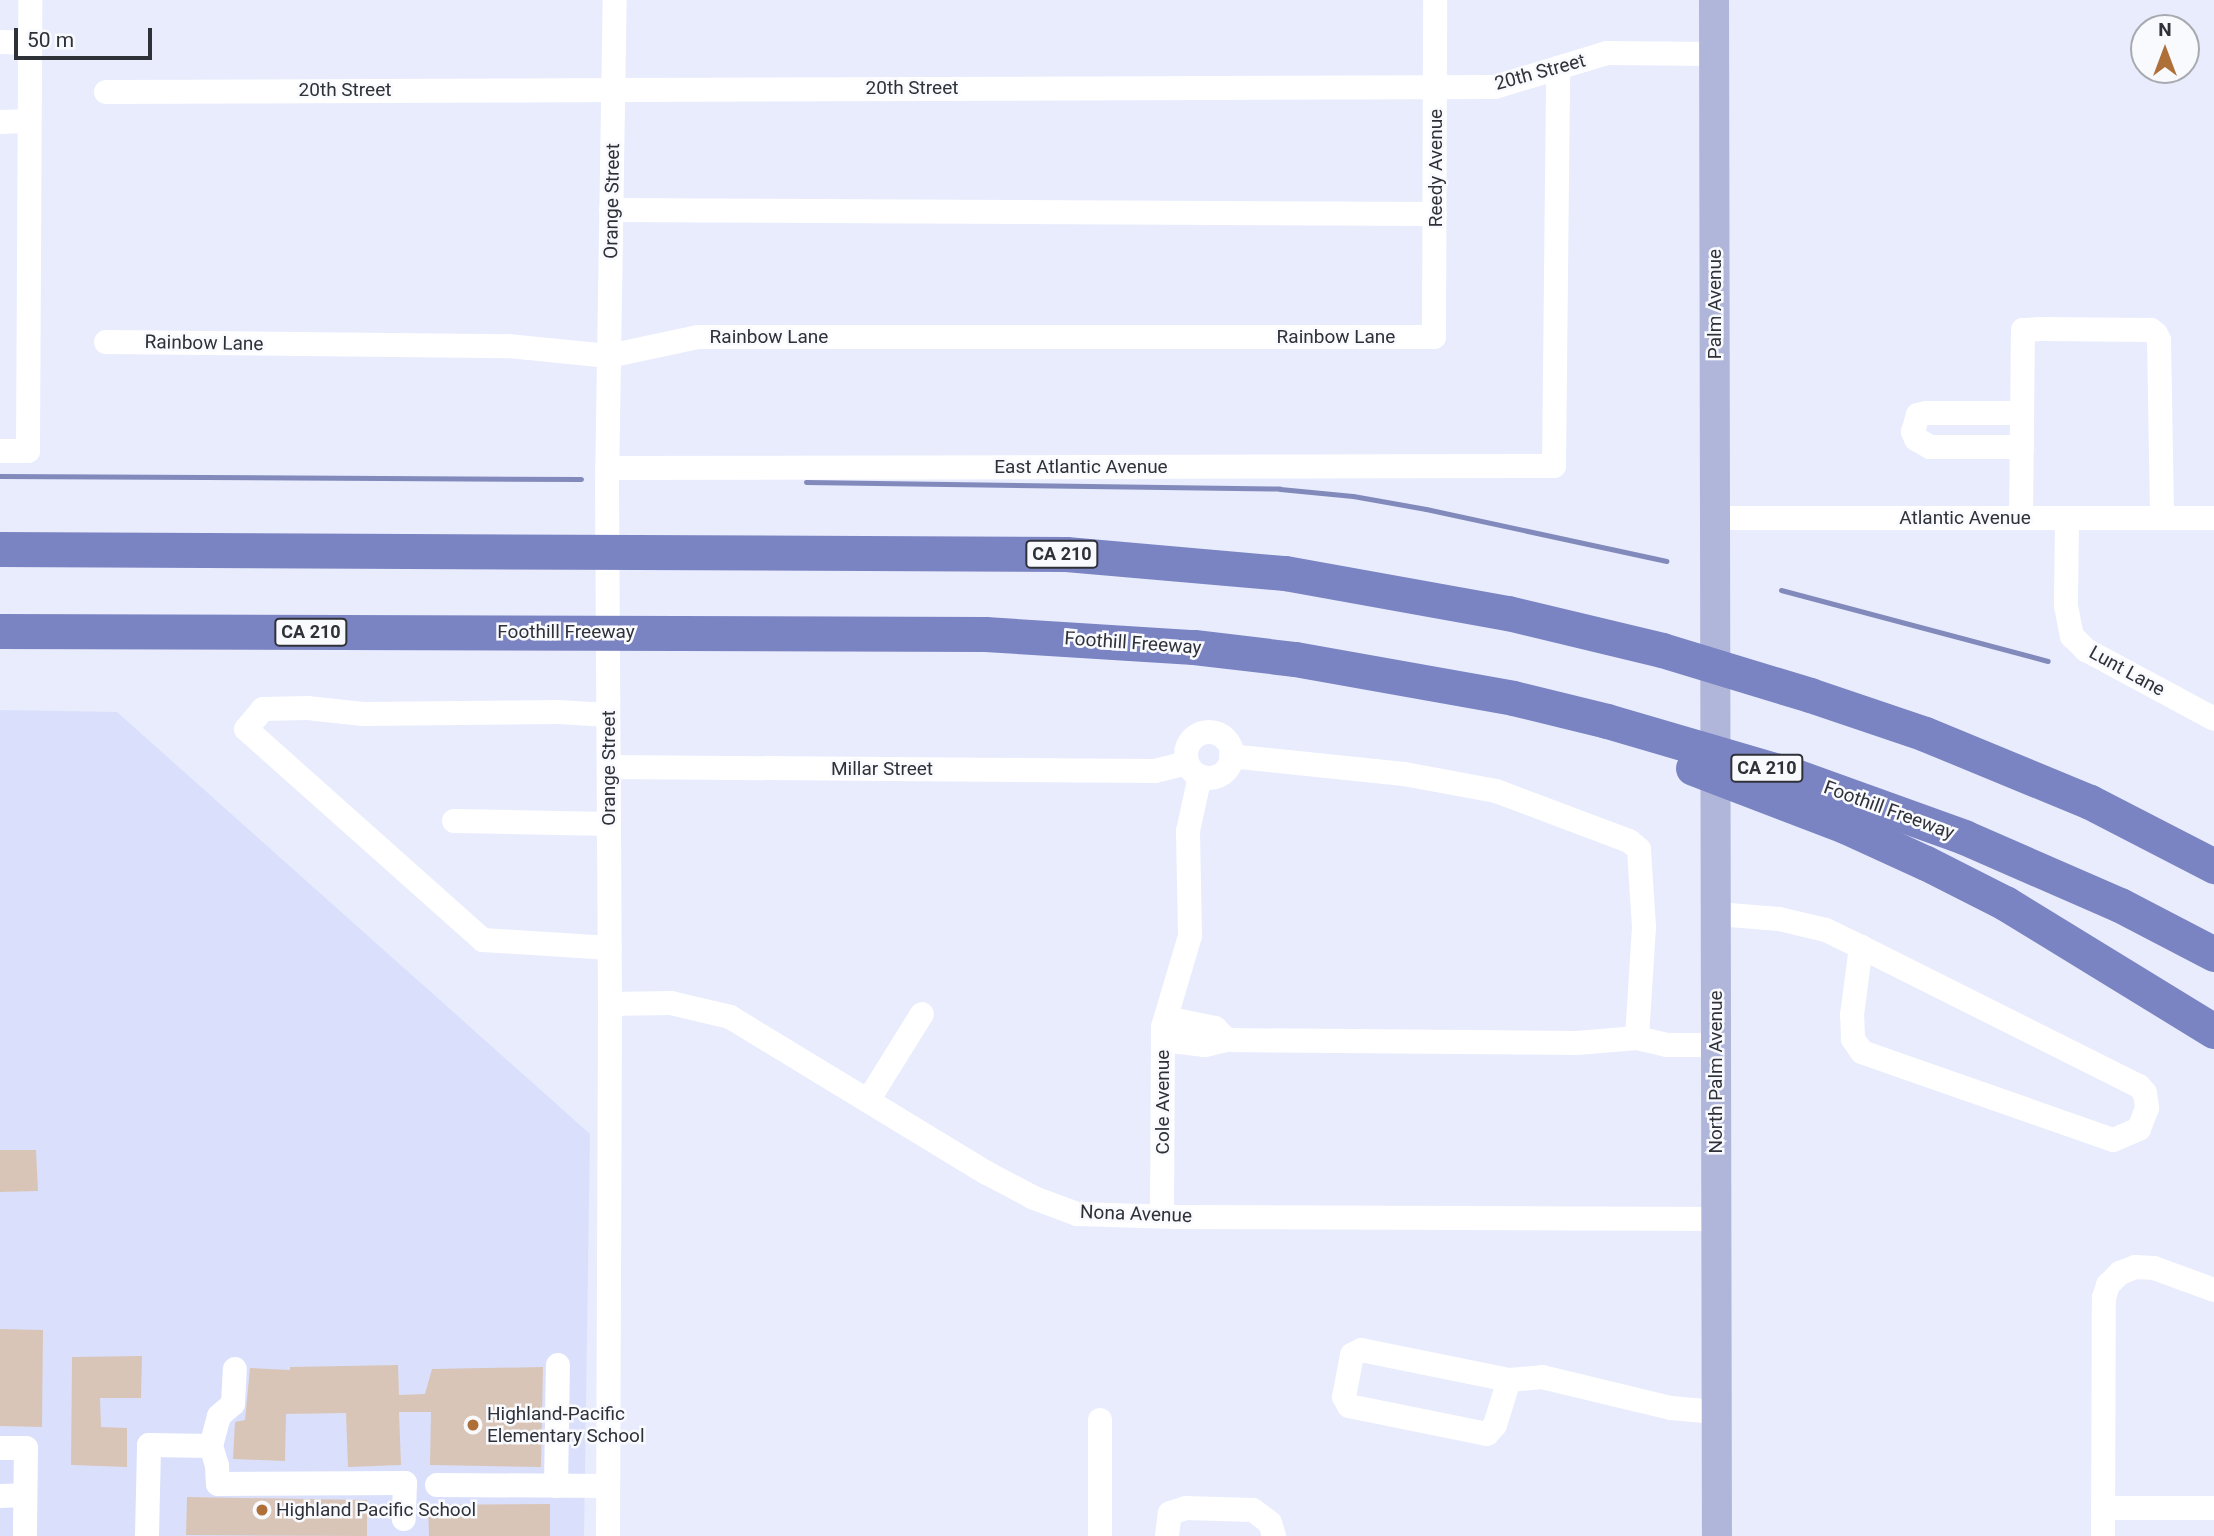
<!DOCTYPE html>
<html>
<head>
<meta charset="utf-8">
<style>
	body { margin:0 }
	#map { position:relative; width:2214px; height:1536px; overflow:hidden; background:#e8ecfd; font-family:Roboto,sans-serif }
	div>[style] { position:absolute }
	.built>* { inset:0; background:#dae0fc }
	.stream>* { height:5px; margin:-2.5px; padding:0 2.5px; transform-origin:2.5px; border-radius:2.5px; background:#828abc }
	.building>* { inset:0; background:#d9c5b7 }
	.minor>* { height:24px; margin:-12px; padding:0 12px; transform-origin:12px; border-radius:12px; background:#fff }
	.minor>.ring { margin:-12px; padding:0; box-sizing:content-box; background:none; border:24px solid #fff; border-radius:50% }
	.major>* { height:30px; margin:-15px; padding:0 15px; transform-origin:15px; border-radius:15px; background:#b0b5da }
	.highway>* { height:35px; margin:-17.5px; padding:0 17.5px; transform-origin:17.5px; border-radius:17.5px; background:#7b84c2 }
	.dots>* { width:19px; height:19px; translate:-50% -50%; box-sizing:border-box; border:4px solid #f9fafe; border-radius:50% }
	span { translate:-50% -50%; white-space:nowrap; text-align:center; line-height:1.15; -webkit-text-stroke:5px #f9fafe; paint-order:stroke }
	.shield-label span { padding:2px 5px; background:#f9fafe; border:2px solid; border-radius:5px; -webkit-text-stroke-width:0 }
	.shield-label { font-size:18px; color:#2f3139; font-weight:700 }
	.street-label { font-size:19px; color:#2f3139 }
	.poi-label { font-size:19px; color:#2f3139 }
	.left { translate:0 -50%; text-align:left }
	.north { position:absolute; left:2130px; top:14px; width:70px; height:70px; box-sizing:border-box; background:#f9fafe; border:2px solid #a8aaaf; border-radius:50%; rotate:0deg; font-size:19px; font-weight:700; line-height:28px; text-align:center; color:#2f3139 }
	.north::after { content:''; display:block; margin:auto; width:24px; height:32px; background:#af6f38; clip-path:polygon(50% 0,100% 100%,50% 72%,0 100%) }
	.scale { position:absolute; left:14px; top:28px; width:138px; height:32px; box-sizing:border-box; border:4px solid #2f3139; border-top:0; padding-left:9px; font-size:21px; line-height:24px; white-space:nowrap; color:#2f3139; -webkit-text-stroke:5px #f9fafe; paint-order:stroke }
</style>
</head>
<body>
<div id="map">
	<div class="built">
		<i style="clip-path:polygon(0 710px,117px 712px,590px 1134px,584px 1536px,0 1536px)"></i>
	</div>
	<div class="stream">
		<i style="left:0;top:476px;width:581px;rotate:0.3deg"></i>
		<i style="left:806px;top:482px;width:474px;rotate:0.8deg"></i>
		<i style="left:1280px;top:489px;width:73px;rotate:5.5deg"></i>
		<i style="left:1353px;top:496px;width:74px;rotate:10.1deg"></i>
		<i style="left:1426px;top:509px;width:246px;rotate:12.2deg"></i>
		<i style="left:1781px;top:590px;width:276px;rotate:14.9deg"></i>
	</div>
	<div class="building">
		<i style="clip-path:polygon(0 1150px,36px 1150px,38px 1191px,0 1192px)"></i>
		<i style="clip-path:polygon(0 1329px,43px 1330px,42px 1427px,0 1426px)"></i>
		<i style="clip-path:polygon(142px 1356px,141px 1398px,100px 1398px,101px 1427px,127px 1428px,127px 1467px,71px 1465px,72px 1357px)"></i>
		<i style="clip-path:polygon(398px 1365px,399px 1395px,425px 1394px,432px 1369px,543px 1367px,541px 1467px,430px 1465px,431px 1412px,399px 1412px,401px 1465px,348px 1467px,346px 1413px,286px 1414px,285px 1461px,233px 1459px,235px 1422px,245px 1420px,250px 1368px,290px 1370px,290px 1367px)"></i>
		<i style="clip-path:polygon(187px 1497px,367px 1500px,367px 1536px,186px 1535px)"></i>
		<i style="clip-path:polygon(550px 1504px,550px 1536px,429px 1536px,428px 1505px)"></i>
	</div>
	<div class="minor">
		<i style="left:0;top:42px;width:30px;rotate:2deg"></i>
		<i style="left:106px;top:92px;width:1389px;rotate:-0.21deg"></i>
		<i style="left:1495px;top:87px;width:117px;rotate:-16.9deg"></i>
		<i style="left:1607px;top:53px;width:106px;rotate:0.5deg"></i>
		<i style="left:0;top:122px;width:29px;rotate:-2deg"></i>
		<i style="left:611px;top:210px;width:824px;rotate:0.28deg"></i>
		<i style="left:106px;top:342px;width:402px;rotate:0.6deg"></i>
		<i style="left:508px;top:346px;width:101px;rotate:5.7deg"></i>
		<i style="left:609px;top:356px;width:91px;rotate:-12.1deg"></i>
		<i style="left:698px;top:337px;width:736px"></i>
		<i style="left:1434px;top:337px;width:337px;rotate:-89.8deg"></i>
		<i style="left:2022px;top:447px;width:92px;rotate:180deg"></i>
		<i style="left:1930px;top:447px;width:16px;rotate:-150deg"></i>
		<i style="left:1916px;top:439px;width:8px;rotate:-113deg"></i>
		<i style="left:1913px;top:432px;width:18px;rotate:-74deg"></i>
		<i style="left:1918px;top:415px;width:8px;rotate:-14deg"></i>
		<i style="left:1926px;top:413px;width:96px"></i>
		<i style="left:0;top:451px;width:28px"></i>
		<i style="left:28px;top:451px;width:451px;rotate:-89.7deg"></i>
		<i style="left:607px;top:468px;width:947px;rotate:-0.12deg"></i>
		<i style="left:1554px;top:466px;width:398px;rotate:-89.4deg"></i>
		<i style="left:1716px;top:518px;width:498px"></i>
		<i style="left:2021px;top:518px;width:188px;rotate:-89.4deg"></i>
		<i style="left:2023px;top:330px;width:18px;rotate:-3deg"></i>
		<i style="left:2041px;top:329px;width:110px;rotate:0.5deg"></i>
		<i style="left:2151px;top:330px;width:6px;rotate:39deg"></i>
		<i style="left:2156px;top:334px;width:7px;rotate:63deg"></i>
		<i style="left:2159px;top:340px;width:178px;rotate:89deg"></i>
		<i style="left:2067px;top:518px;width:88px;rotate:90.7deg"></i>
		<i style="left:2066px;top:606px;width:31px;rotate:79deg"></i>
		<i style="left:2072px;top:636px;width:20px;rotate:45deg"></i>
		<i style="left:2086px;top:650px;width:145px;rotate:28.3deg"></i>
		<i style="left:608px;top:715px;width:50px;rotate:-176.6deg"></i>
		<i style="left:558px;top:712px;width:195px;rotate:179.4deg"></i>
		<i style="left:363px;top:714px;width:56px;rotate:-173.9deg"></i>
		<i style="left:307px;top:708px;width:44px;rotate:178.7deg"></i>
		<i style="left:263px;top:709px;width:26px;rotate:130deg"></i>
		<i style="left:246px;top:729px;width:317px;rotate:41.7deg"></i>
		<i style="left:483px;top:940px;width:127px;rotate:3.6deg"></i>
		<i class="ring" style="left:1186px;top:732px;width:22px;height:22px"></i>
		<i style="left:609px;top:767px;width:546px;rotate:0.42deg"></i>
		<i style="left:1155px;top:771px;width:33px;rotate:-14deg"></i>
		<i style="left:454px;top:821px;width:155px;rotate:1.1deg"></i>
		<i style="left:1717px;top:914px;width:62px;rotate:4.6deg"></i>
		<i style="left:1779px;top:919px;width:48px;rotate:13.2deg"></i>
		<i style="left:1826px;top:930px;width:39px;rotate:26deg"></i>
		<i style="left:1861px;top:947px;width:311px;rotate:26.6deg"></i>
		<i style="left:2139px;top:1086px;width:9px;rotate:49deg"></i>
		<i style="left:2145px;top:1093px;width:15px;rotate:82deg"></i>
		<i style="left:2147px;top:1108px;width:22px;rotate:111deg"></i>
		<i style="left:2139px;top:1129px;width:28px;rotate:157deg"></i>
		<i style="left:2113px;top:1140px;width:266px;rotate:-160.7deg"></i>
		<i style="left:1862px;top:1052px;width:16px;rotate:-125deg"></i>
		<i style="left:1853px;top:1039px;width:24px;rotate:-92deg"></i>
		<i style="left:1852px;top:1015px;width:69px;rotate:-82.5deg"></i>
		<i style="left:610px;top:1004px;width:61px;rotate:-0.9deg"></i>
		<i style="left:671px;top:1003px;width:61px;rotate:13.3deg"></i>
		<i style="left:730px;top:1017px;width:301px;rotate:31.3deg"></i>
		<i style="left:987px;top:1173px;width:53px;rotate:28deg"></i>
		<i style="left:1034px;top:1198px;width:46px;rotate:20.4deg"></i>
		<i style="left:1077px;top:1214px;width:99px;rotate:1.7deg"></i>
		<i style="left:1176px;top:1217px;width:540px;rotate:0.21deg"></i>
		<i style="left:1166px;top:1018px;width:50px;rotate:11.5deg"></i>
		<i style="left:1215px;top:1028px;width:17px;rotate:45deg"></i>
		<i style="left:1637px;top:1038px;width:31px;rotate:13deg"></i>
		<i style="left:1667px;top:1045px;width:49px"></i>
		<i style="left:1163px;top:1040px;width:42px;rotate:6.8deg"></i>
		<i style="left:1205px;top:1045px;width:23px;rotate:-13deg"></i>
		<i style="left:1227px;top:1040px;width:350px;rotate:0.5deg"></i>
		<i style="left:1577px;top:1043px;width:60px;rotate:-4.8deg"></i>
		<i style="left:1637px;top:1038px;width:111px;rotate:-86.4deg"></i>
		<i style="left:1644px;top:927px;width:78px;rotate:-93.7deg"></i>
		<i style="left:1639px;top:849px;width:13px;rotate:-141deg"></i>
		<i style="left:1629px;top:841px;width:142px;rotate:-159.4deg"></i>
		<i style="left:1496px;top:791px;width:94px;rotate:-169.5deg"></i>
		<i style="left:1404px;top:774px;width:174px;rotate:-174.1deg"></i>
		<i style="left:869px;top:1099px;width:100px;rotate:-58.1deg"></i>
		<i style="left:1162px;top:1215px;width:188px;rotate:-89.7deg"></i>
		<i style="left:1163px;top:1027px;width:95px;rotate:-73.5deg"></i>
		<i style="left:1190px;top:936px;width:105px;rotate:-91.1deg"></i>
		<i style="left:1188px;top:831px;width:56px;rotate:-77.7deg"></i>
		<i style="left:1509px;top:1380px;width:47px;rotate:107.3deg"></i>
		<i style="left:1495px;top:1425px;width:12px;rotate:132deg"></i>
		<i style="left:1487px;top:1434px;width:141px;rotate:-168.5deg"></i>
		<i style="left:1349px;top:1406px;width:10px;rotate:-119deg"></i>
		<i style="left:1344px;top:1397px;width:43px;rotate:-79.2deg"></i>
		<i style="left:1352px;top:1355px;width:10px;rotate:-29deg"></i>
		<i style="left:1361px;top:1350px;width:151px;rotate:11.5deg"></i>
		<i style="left:1509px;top:1380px;width:33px;rotate:-5deg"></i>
		<i style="left:1542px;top:1377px;width:133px;rotate:13.5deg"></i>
		<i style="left:1671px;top:1408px;width:45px;rotate:5.1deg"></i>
		<i style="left:1100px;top:1420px;width:116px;rotate:90deg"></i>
		<i style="left:211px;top:1446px;width:31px;rotate:-75deg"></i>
		<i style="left:219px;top:1416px;width:18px;rotate:-41deg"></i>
		<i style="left:233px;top:1404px;width:35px;rotate:-87deg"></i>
		<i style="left:0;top:1448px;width:26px"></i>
		<i style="left:26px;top:1448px;width:88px;rotate:90.7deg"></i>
		<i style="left:437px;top:1485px;width:171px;rotate:0.3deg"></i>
		<i style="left:556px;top:1486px;width:121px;rotate:-89.1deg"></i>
		<i style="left:0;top:1496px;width:25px;rotate:-2deg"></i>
		<i style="left:2103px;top:1508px;width:111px"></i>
		<i style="left:147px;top:1536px;width:91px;rotate:-88.7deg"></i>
		<i style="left:149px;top:1445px;width:62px;rotate:0.9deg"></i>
		<i style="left:211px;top:1446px;width:21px;rotate:73deg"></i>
		<i style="left:217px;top:1466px;width:18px;rotate:87deg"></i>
		<i style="left:218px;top:1484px;width:187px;rotate:-0.3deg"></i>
		<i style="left:405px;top:1483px;width:36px;rotate:92deg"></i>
		<i style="left:608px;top:1536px;width:532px;rotate:-89.78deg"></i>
		<i style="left:610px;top:1004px;width:517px;rotate:-90.33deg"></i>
		<i style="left:607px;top:487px;width:487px;rotate:-89.1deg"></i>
		<i style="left:1167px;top:1536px;width:23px;rotate:-83deg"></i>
		<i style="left:1170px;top:1513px;width:17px;rotate:-17deg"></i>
		<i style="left:1186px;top:1508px;width:67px;rotate:1.7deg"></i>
		<i style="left:1253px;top:1510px;width:21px;rotate:37deg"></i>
		<i style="left:1270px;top:1523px;width:14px;rotate:73deg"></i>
		<i style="left:2103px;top:1536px;width:238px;rotate:-89.8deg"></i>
		<i style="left:2104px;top:1298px;width:14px;rotate:-73deg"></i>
		<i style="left:2108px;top:1285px;width:17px;rotate:-45deg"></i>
		<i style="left:2120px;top:1273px;width:16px;rotate:-22deg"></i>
		<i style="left:2135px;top:1267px;width:19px;rotate:3deg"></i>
		<i style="left:2154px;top:1268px;width:64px;rotate:20.1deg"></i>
	</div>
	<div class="major">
		<i style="left:1714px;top:0;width:1536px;rotate:89.89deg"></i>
	</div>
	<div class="highway">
		<i style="left:0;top:549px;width:1066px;rotate:0.27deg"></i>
		<i style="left:1066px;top:554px;width:220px;rotate:5deg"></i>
		<i style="left:1285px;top:573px;width:227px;rotate:10.2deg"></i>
		<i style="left:1508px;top:613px;width:158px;rotate:13.5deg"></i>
		<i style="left:1662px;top:650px;width:155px;rotate:16.9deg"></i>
		<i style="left:1810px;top:695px;width:121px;rotate:18.7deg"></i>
		<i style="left:1925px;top:734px;width:178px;rotate:22.4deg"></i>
		<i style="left:2090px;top:802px;width:140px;rotate:27.3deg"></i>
		<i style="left:0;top:631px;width:985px;rotate:0.17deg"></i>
		<i style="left:985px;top:634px;width:209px;rotate:3.6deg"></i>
		<i style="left:1194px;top:647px;width:102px;rotate:6.8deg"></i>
		<i style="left:1295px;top:659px;width:221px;rotate:10.1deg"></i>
		<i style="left:1513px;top:698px;width:97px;rotate:13.7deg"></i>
		<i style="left:1607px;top:721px;width:196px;rotate:16.3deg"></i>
		<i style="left:1795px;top:776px;width:180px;rotate:19.8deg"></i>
		<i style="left:1964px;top:837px;width:170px;rotate:23.6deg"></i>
		<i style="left:2120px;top:905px;width:106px;rotate:27.5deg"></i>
		<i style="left:1693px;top:768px;width:163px;rotate:20.9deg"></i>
		<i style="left:1845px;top:826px;width:89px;rotate:24.6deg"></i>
		<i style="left:1926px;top:863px;width:89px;rotate:26.9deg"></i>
		<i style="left:2005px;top:903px;width:245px;rotate:31.5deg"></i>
	</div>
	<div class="dots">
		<i style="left:473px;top:1425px;background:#af6f38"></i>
		<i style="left:262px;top:1510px;background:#af6f38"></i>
	</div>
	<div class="shield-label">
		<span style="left:1062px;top:554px">CA 210</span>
		<span style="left:311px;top:632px">CA 210</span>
		<span style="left:1767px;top:768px">CA 210</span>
	</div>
	<div class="street-label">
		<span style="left:1540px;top:72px;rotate:-15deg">20th Street</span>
		<span style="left:912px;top:88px">20th Street</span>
		<span style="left:345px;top:90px">20th Street</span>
		<span style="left:1436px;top:168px;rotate:-90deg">Reedy Avenue</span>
		<span style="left:612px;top:201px;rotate:-89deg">Orange Street</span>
		<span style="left:1715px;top:304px;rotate:-90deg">Palm Avenue</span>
		<span style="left:769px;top:337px">Rainbow Lane</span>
		<span style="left:1336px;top:337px">Rainbow Lane</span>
		<span style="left:204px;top:343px;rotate:1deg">Rainbow Lane</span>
		<span style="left:1081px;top:467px">East Atlantic Avenue</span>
		<span style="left:1965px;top:518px">Atlantic Avenue</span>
		<span style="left:566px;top:632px">Foothill Freeway</span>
		<span style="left:1133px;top:643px;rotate:4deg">Foothill Freeway</span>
		<span style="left:2127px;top:671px;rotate:29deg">Lunt Lane</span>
		<span style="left:609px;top:768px;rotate:-90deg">Orange Street</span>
		<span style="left:882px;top:769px">Millar Street</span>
		<span style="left:1889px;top:810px;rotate:20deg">Foothill Freeway</span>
		<span style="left:1716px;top:1072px;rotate:-90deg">North Palm Avenue</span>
		<span style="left:1163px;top:1102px;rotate:-90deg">Cole Avenue</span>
		<span style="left:1136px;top:1214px;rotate:2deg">Nona Avenue</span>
	</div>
	<div class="poi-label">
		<span class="left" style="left:487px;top:1425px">Highland-Pacific<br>Elementary School</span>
		<span class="left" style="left:276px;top:1510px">Highland Pacific School</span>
	</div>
	<div class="north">N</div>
	<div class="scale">50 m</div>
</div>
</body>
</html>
